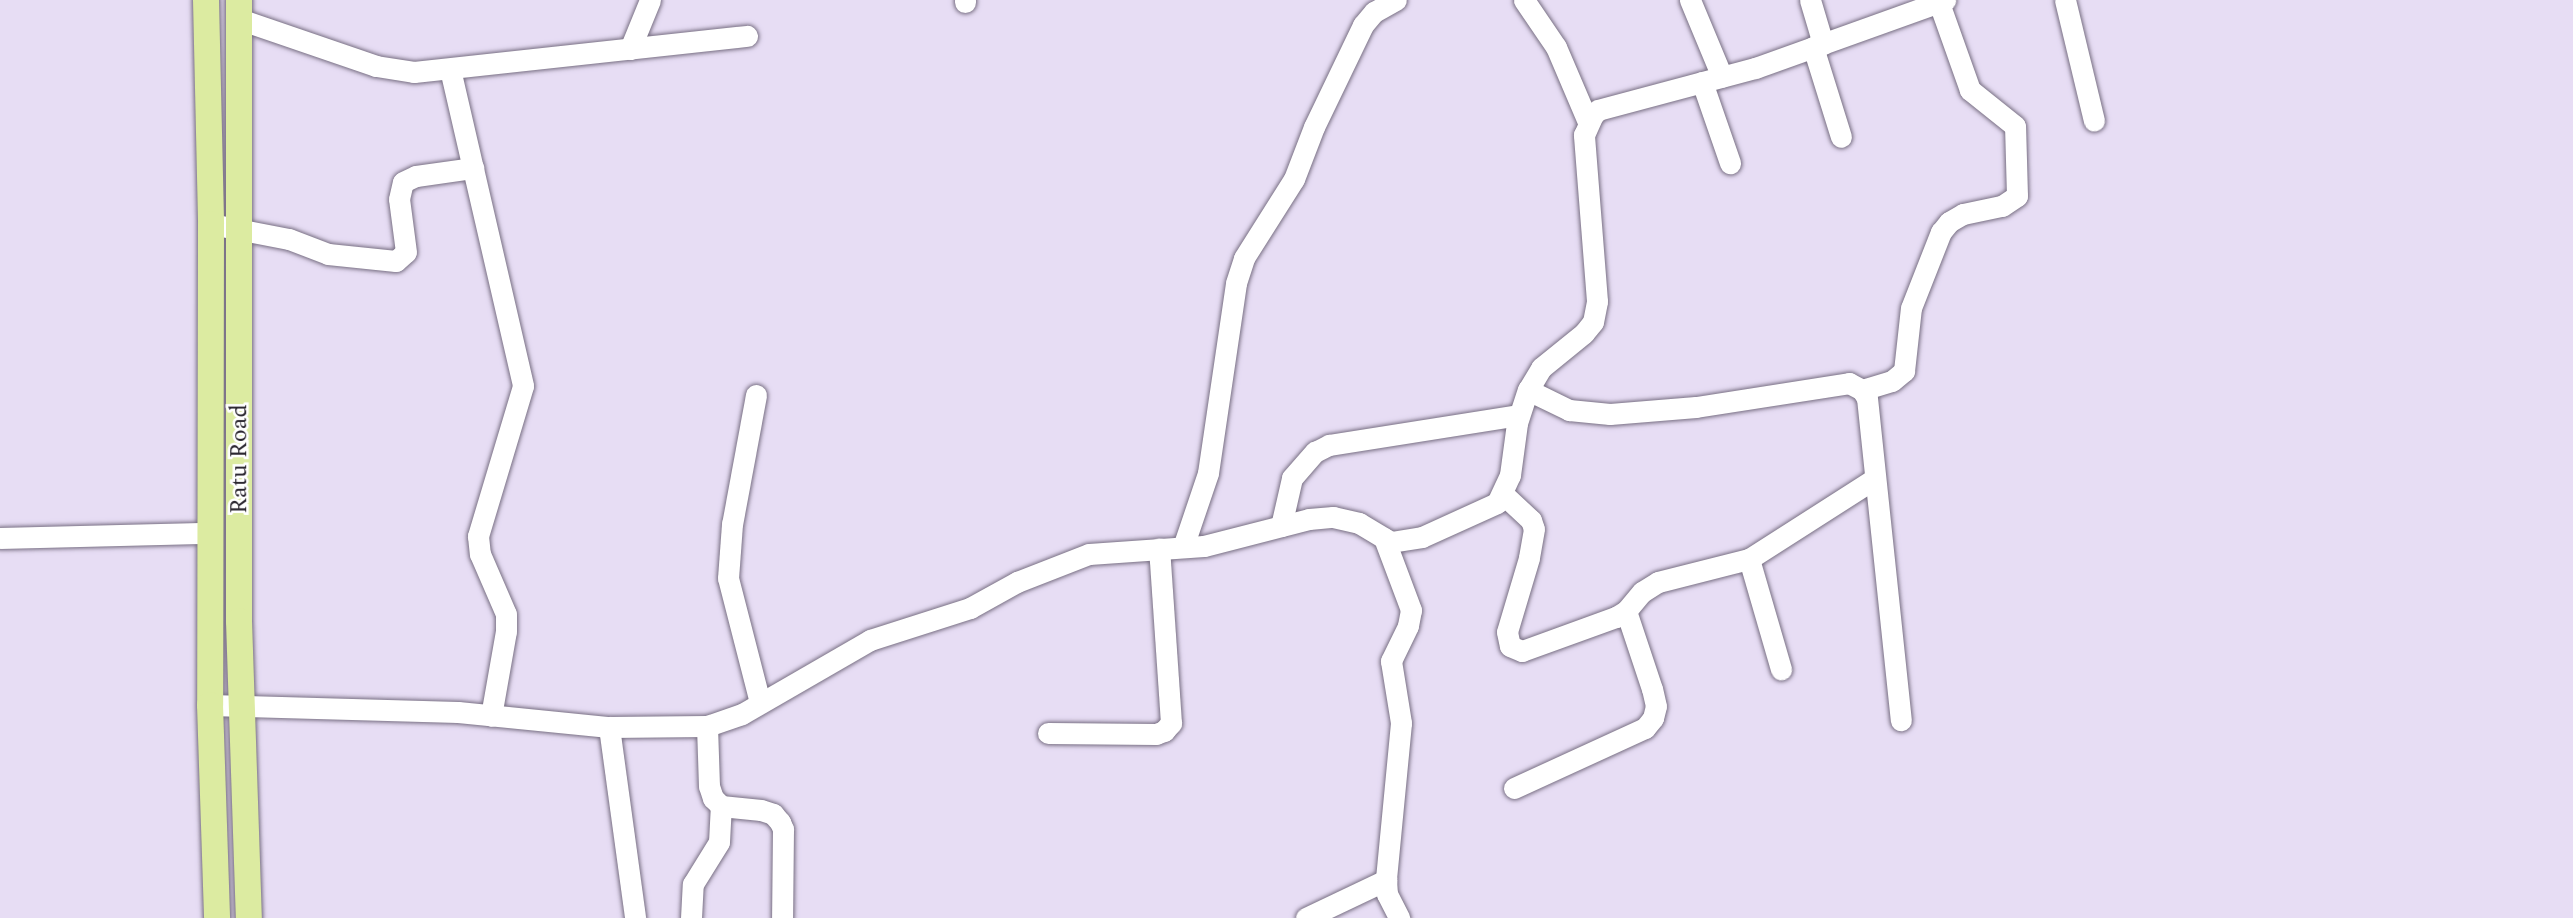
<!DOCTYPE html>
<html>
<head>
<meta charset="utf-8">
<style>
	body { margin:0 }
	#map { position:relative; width:2573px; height:918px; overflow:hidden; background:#e7ddf4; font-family:Spectral,serif }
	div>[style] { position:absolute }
	.roads { filter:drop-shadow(0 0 2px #786f83) drop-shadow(0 0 2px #786f83) }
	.minor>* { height:21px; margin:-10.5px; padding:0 10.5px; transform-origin:10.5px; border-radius:10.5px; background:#fff }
	.major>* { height:26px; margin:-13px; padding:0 13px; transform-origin:13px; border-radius:13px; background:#dceba1 }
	span { translate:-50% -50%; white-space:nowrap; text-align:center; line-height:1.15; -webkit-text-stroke:5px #fff; paint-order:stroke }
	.street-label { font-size:24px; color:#2a262f }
</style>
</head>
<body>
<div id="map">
	<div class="roads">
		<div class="minor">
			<i style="left:965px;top:0;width:2px;rotate:90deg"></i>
			<i style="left:1524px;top:0;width:57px;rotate:55.8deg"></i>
			<i style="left:1556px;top:47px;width:82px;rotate:66.9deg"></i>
			<i style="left:1690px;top:0;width:83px;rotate:67.4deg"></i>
			<i style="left:1810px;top:0;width:46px;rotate:73.5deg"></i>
			<i style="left:2065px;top:0;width:124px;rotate:76.5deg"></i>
			<i style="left:239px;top:19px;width:145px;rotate:18.9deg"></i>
			<i style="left:376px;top:66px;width:38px;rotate:9deg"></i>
			<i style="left:414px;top:72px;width:335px;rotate:-6.2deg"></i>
			<i style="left:1813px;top:47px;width:94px;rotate:72.7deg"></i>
			<i style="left:630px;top:49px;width:53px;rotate:-67.8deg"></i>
			<i style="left:450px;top:69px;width:325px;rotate:77deg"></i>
			<i style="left:523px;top:386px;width:157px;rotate:106.7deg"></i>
			<i style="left:478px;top:536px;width:18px;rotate:84deg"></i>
			<i style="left:480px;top:554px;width:65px;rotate:66.6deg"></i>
			<i style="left:506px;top:614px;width:17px;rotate:90deg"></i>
			<i style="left:506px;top:631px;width:86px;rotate:100deg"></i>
			<i style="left:1702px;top:82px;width:86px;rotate:70.9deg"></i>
			<i style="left:211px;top:224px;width:79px;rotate:10.9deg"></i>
			<i style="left:289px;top:239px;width:42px;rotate:21deg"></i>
			<i style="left:328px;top:254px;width:68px;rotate:5.9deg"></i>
			<i style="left:396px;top:261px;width:13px;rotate:-42deg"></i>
			<i style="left:406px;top:252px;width:53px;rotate:-97.5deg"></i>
			<i style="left:399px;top:199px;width:17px;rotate:-77deg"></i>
			<i style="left:403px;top:182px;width:14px;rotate:-25deg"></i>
			<i style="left:416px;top:176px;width:58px;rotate:-8deg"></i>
			<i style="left:1528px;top:390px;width:46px;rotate:26deg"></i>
			<i style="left:1569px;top:410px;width:41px;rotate:5.6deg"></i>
			<i style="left:1610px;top:414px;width:86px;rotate:-4.7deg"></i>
			<i style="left:1696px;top:407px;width:155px;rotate:-8.9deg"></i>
			<i style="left:1849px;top:383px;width:15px;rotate:28deg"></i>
			<i style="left:1862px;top:390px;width:9px;rotate:58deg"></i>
			<i style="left:1867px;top:398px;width:324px;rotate:84deg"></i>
			<i style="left:1862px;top:390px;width:31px;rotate:-17deg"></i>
			<i style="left:1892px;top:381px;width:16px;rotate:-40deg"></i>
			<i style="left:1904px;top:371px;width:63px;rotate:-83.7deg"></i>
			<i style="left:1911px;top:308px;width:82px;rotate:-68.5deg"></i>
			<i style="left:1941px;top:232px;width:13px;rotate:-51deg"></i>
			<i style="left:1949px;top:222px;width:16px;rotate:-30deg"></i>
			<i style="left:1963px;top:214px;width:40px;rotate:-12deg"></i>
			<i style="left:2002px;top:206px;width:18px;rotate:-34deg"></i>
			<i style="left:2017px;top:196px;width:70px;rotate:-91.6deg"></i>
			<i style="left:2015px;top:126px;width:58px;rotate:-141.3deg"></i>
			<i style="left:1970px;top:90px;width:96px;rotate:-109.6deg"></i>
			<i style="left:756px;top:395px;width:131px;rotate:100.5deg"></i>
			<i style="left:732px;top:524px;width:54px;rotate:94.2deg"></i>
			<i style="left:728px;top:578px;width:129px;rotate:75.6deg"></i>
			<i style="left:1504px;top:495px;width:37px;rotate:43deg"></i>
			<i style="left:1531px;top:520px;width:9px;rotate:72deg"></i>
			<i style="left:1534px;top:529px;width:29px;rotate:100deg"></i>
			<i style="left:1529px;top:558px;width:77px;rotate:106.6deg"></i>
			<i style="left:1507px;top:632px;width:14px;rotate:78deg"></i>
			<i style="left:1510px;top:646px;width:13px;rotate:23deg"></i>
			<i style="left:1522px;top:651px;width:100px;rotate:-19.9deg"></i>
			<i style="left:1616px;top:617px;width:12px;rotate:-31deg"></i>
			<i style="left:1626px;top:611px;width:25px;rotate:-50deg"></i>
			<i style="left:1642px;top:592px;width:19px;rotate:-32deg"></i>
			<i style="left:1658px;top:582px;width:94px;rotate:-14.2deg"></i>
			<i style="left:1749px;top:559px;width:148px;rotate:-32.6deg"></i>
			<i style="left:1281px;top:526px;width:49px;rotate:-77.1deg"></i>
			<i style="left:1292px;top:478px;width:35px;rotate:-49deg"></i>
			<i style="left:1315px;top:452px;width:16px;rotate:-27deg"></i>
			<i style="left:1329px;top:445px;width:192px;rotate:-9deg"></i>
			<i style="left:0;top:538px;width:210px;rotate:-1.4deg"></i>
			<i style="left:1384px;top:538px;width:77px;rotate:69.4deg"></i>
			<i style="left:1411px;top:610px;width:16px;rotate:101deg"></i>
			<i style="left:1408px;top:626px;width:39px;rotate:116deg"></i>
			<i style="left:1391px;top:661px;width:63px;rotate:80.8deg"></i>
			<i style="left:1401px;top:723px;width:158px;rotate:95.5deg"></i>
			<i style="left:1386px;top:880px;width:14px;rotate:86deg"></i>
			<i style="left:1387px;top:894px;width:27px;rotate:63deg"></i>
			<i style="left:1183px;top:547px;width:78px;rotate:-71.3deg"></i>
			<i style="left:1208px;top:473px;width:192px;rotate:-81.6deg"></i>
			<i style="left:1236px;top:283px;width:26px;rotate:-72deg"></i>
			<i style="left:1244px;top:258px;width:93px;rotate:-57.7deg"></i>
			<i style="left:1294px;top:179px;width:56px;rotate:-69deg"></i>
			<i style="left:1314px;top:127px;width:113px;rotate:-64.3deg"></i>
			<i style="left:1363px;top:25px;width:17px;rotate:-50deg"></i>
			<i style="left:1374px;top:12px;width:25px;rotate:-29deg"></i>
			<i style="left:1749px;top:559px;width:115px;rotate:73.8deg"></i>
			<i style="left:210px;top:705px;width:248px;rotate:1.6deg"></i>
			<i style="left:458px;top:712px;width:152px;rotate:5.7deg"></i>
			<i style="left:609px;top:727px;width:98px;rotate:-0.6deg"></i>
			<i style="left:707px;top:726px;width:37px;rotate:-19deg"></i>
			<i style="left:742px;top:714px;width:148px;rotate:-30deg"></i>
			<i style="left:870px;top:640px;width:105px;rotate:-17.7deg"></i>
			<i style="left:970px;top:608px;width:54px;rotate:-29deg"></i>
			<i style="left:1017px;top:582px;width:77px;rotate:-21.3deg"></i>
			<i style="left:1089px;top:554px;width:115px;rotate:-4deg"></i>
			<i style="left:1204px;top:546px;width:108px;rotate:-14.4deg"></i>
			<i style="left:1309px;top:519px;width:24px;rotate:-5deg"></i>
			<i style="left:1333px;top:517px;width:27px;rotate:13deg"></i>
			<i style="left:1359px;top:523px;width:37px;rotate:31deg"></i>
			<i style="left:1391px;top:542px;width:31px;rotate:-9deg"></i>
			<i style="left:1422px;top:537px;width:82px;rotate:-24.4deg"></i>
			<i style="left:1497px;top:503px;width:31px;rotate:-65deg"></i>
			<i style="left:1510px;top:475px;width:52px;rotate:-82.3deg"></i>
			<i style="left:1517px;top:423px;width:35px;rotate:-72deg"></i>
			<i style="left:1528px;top:390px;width:26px;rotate:-59deg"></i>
			<i style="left:1541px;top:368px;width:55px;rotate:-39.1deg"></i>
			<i style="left:1584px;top:333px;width:14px;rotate:-51deg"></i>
			<i style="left:1593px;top:322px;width:21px;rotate:-79deg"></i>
			<i style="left:1597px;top:301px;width:167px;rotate:-94.5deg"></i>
			<i style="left:1584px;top:135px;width:22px;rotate:-66deg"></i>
			<i style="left:1593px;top:115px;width:7px;rotate:-45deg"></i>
			<i style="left:1598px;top:110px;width:163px;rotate:-15deg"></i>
			<i style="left:1755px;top:68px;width:202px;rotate:-19.7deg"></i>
			<i style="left:707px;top:726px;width:60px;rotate:88.1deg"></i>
			<i style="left:709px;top:786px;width:13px;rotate:72deg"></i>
			<i style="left:713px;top:798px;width:11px;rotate:45deg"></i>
			<i style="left:721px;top:806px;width:40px;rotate:5.7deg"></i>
			<i style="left:761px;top:810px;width:13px;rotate:18deg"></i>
			<i style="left:773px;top:814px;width:11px;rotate:49deg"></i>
			<i style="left:780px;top:822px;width:8px;rotate:67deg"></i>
			<i style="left:783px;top:829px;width:89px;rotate:90.6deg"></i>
			<i style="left:609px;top:727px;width:193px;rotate:82.2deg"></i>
			<i style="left:1048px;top:733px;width:108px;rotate:0.5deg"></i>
			<i style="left:1156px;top:734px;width:9px;rotate:-21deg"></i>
			<i style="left:1164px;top:731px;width:11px;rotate:-49deg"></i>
			<i style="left:1171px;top:723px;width:175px;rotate:-93.9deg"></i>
			<i style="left:1514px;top:788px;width:144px;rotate:-24.6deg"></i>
			<i style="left:1645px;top:728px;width:13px;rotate:-51deg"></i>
			<i style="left:1653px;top:718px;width:12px;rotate:-76deg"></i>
			<i style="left:1656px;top:706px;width:17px;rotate:-103deg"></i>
			<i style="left:1652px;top:689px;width:82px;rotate:-108.4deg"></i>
			<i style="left:691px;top:918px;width:34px;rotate:-87deg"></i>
			<i style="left:693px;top:884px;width:49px;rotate:-58.2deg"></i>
			<i style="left:719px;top:842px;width:36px;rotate:-87deg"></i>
			<i style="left:1306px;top:918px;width:89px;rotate:-25.4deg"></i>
		</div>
		<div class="major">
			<i style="left:206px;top:0;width:224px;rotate:88.7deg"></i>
			<i style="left:211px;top:224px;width:481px;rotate:90.1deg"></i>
			<i style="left:210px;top:705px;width:213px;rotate:88.1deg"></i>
			<i style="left:239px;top:0;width:621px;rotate:90deg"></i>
			<i style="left:239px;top:621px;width:297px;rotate:88.1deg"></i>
		</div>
	</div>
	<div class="street-label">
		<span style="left:240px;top:459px;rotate:-90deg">Ratu Road</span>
	</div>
</div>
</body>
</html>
